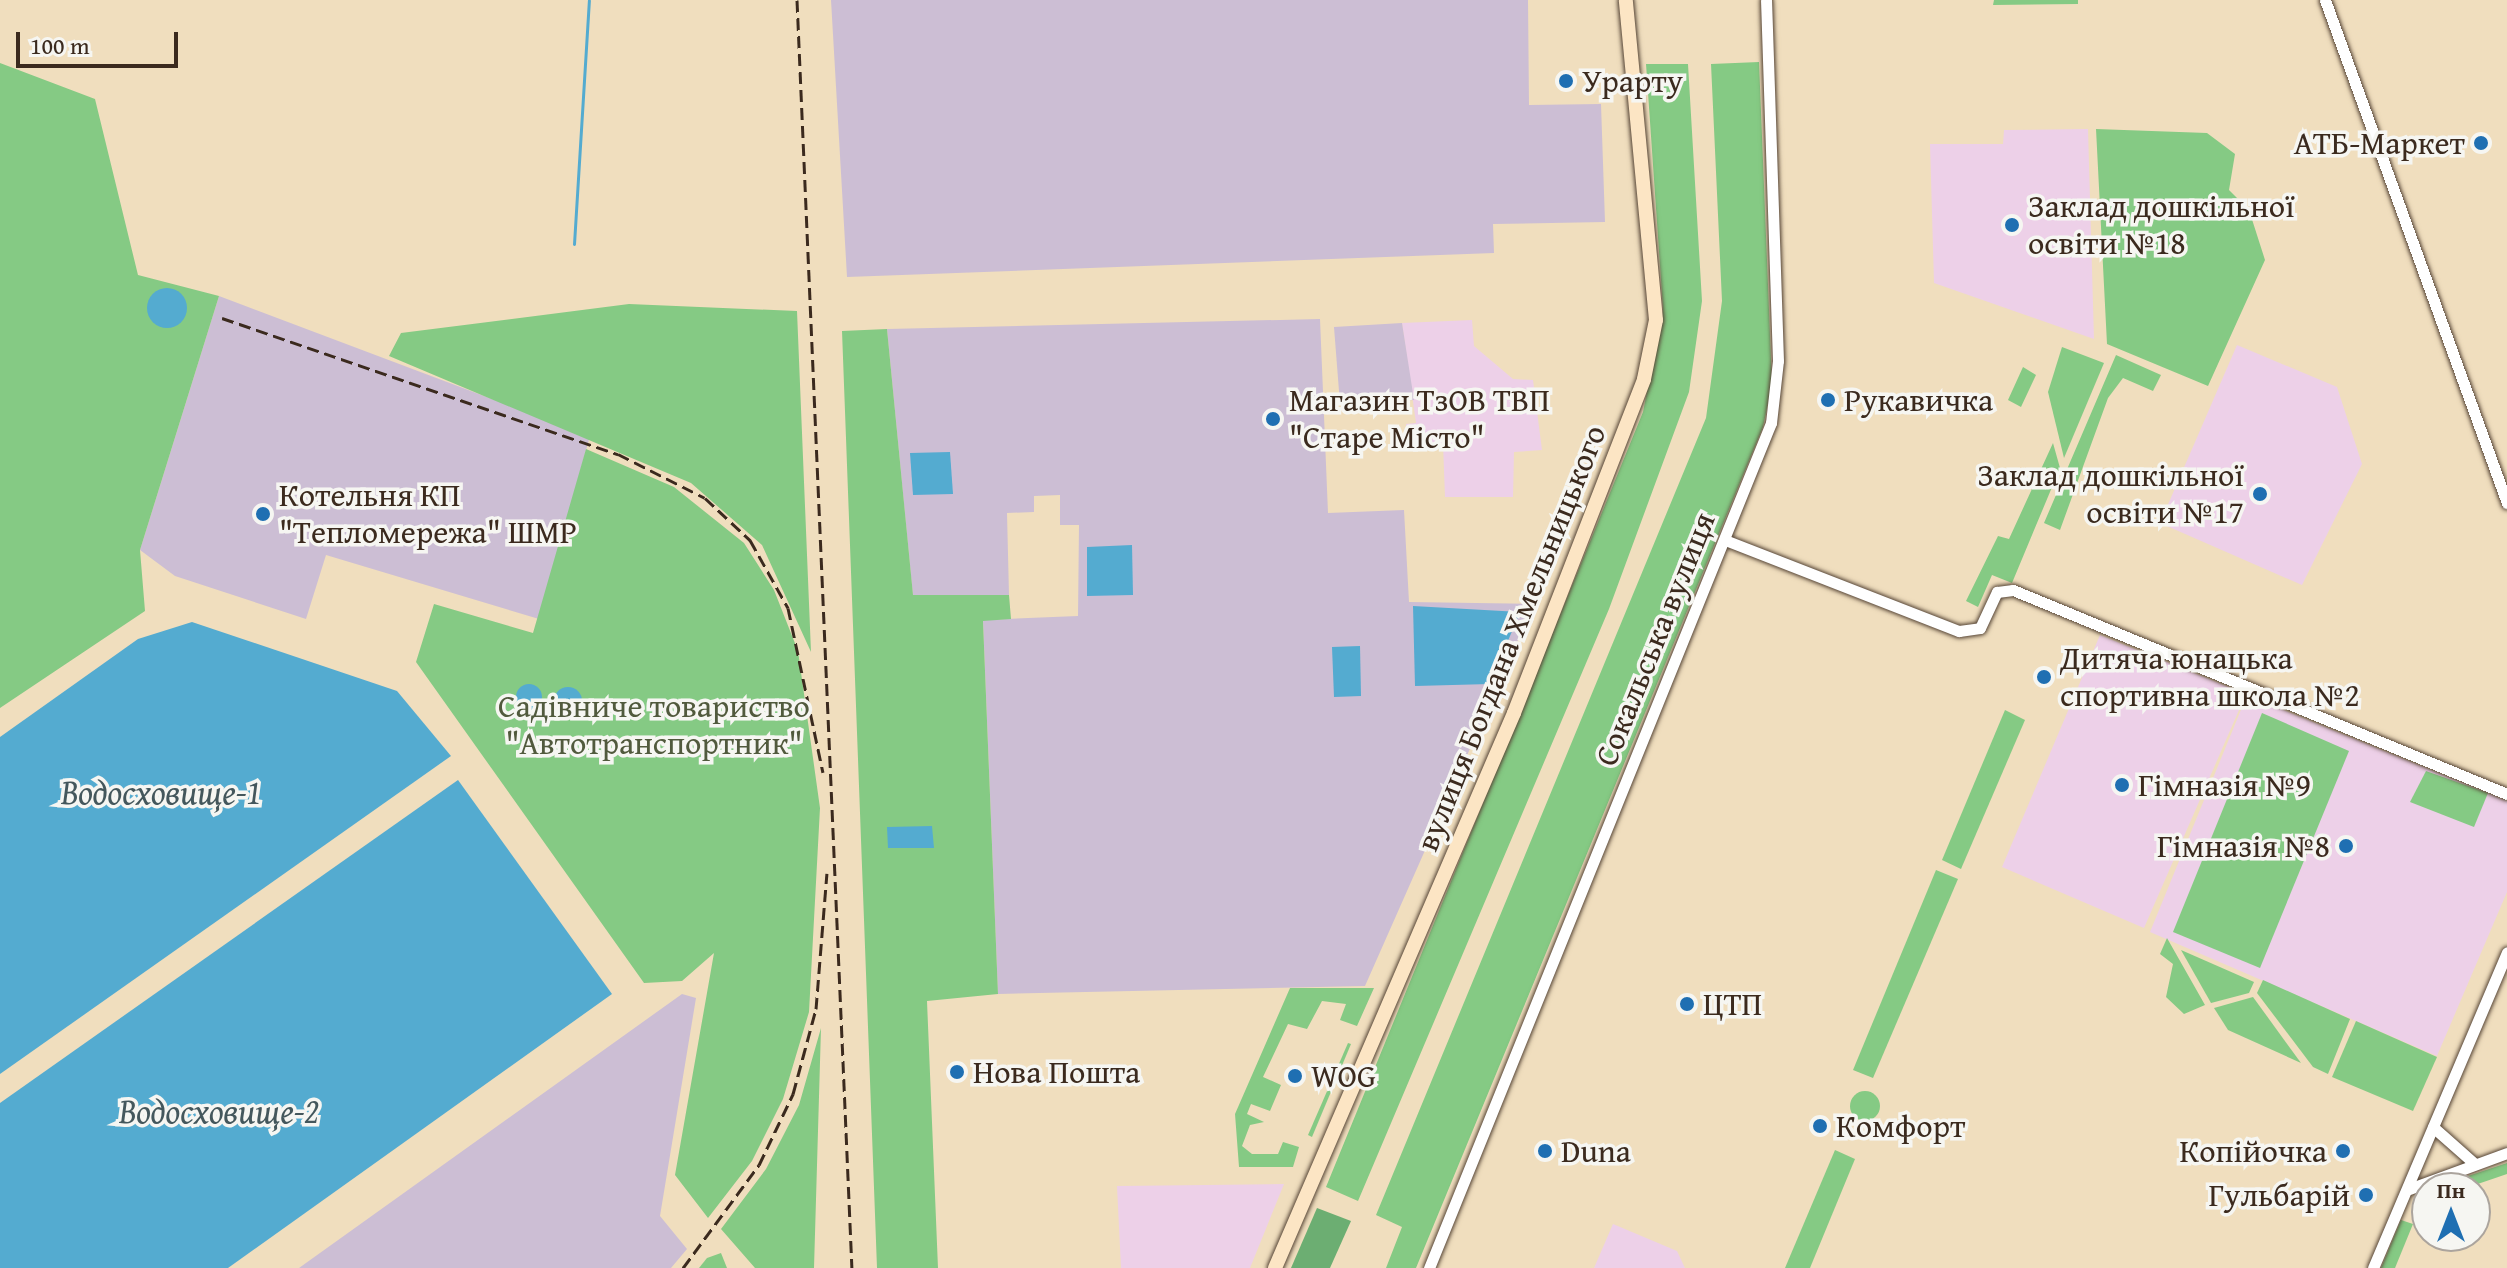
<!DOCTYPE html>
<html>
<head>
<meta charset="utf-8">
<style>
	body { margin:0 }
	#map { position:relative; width:2507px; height:1268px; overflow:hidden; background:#f0debe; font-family:"Gentium Book Plus",serif }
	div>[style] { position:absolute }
	.built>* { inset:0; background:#edd0e8 }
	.industrial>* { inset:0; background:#ccbed4 }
	.green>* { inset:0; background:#85ca84 }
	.round { border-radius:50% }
	.forest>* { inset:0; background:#6cae72 }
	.water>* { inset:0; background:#54abd0 }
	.stream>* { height:3px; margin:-1.5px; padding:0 1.5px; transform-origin:1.5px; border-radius:1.5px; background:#54abd0 }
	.roads { filter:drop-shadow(0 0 2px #564536) drop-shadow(0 0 2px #564536) }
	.street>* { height:11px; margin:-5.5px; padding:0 5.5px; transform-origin:5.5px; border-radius:5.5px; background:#fff }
	.secondary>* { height:14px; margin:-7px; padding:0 7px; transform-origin:7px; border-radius:7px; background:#fce5c4 }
	.rail>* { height:3px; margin-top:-1.5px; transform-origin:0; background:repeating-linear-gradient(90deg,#3b2a1e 0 12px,transparent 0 18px) }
	.dots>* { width:22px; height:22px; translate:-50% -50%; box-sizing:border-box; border:4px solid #f6f6f2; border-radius:50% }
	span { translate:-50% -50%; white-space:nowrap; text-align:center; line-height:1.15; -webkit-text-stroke:7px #f6f6f2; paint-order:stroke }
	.poi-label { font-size:32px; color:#3b2a1e }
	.left { translate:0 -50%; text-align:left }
	.right { translate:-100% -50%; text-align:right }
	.street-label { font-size:32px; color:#3b2a1e }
	.park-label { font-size:32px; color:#515a3d }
	.water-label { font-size:34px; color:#44575c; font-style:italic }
	.north { position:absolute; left:2411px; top:1172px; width:80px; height:80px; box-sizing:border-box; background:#f6f6f2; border:2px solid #aba49d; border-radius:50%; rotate:0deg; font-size:22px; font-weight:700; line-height:32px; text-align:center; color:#3b2a1e }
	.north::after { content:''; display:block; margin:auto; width:28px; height:36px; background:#1f6fb2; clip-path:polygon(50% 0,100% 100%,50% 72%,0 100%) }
	.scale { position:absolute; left:16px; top:32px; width:162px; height:36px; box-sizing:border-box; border:4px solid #3b2a1e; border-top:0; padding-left:10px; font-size:24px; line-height:28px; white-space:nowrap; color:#3b2a1e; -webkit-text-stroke:6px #f6f6f2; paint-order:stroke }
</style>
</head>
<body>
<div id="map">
	<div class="built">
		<i style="clip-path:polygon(2088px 129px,2094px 339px,1934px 283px,1930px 144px,2003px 144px,2004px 130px)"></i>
		<i style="clip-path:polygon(1472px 320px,1474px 346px,1513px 379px,1533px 380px,1542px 450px,1514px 452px,1513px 497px,1445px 497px,1443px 444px,1406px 445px,1406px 424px,1416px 423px,1402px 323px)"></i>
		<i style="clip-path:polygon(2237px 345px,2337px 387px,2362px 464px,2302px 585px,2160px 523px)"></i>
		<i style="clip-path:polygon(2100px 635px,2246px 694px,2144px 928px,2002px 867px)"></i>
		<i style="clip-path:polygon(2247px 695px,2507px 801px,2507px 892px,2437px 1056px,2150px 932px)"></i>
		<i style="clip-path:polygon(1284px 1184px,1250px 1268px,1121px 1268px,1117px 1186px)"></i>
		<i style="clip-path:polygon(1613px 1224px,1677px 1251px,1685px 1268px,1594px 1268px)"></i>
	</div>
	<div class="industrial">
		<i style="clip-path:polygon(831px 0,1528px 0,1529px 105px,1601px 104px,1605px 222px,1493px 224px,1494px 253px,847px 277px)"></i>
		<i style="clip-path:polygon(219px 296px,590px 436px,539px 619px,326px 555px,306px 619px,175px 576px,140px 550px)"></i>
		<i style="clip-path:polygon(1320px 319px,1328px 513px,1404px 510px,1409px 602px,1534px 604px,1365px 986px,998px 994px,983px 620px,1078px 616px,1079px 525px,1060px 525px,1060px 495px,1034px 496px,1034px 512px,1007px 513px,1009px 595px,913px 596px,887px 329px)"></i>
		<i style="clip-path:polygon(1402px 323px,1414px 400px,1340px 404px,1334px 327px)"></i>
		<i style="clip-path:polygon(682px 994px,696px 998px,660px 1216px,687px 1249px,671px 1268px,299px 1268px)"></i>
	</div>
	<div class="green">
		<i style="clip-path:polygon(1994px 0,2078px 0,2078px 4px,1993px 5px)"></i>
		<i style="clip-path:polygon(1759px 62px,1772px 384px,1763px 427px,1416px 1268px,1386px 1268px,1402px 1227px,1376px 1215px,1706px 418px,1722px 301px,1711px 64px)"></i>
		<i style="clip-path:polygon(0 63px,95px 99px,138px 275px,219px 296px,140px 550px,145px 611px,0 708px)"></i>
		<i style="clip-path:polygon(1646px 64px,1688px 64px,1702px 301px,1689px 392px,1609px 609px,1358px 1201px,1326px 1187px,1643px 412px,1663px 309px)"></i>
		<i style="clip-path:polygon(2096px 129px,2207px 133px,2235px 154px,2229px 190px,2249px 210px,2265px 260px,2208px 386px,2107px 344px)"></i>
		<i style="clip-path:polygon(629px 304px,797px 311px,811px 652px,762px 545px,691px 483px,389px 356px,401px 333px)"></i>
		<i style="clip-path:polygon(887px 329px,913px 595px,1009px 595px,1011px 619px,983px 621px,998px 994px,927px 1001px,938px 1268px,877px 1268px,842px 331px)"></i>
		<i style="clip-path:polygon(2062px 347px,2104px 363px,2064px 458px,2048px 392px)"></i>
		<i style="clip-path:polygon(2116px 355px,2161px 375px,2153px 391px,2123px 378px,2108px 398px,2060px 530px,2044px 523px)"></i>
		<i style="clip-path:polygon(2023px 367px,2036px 375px,2021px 407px,2008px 400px)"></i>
		<i style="clip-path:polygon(2053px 443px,2060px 468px,2012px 583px,1992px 575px,1978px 607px,1966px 601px,1998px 536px,2009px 539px)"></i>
		<i style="clip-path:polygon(586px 449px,674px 487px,744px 543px,774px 590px,798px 651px,820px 808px,809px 1012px,783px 1099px,752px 1161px,708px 1218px,675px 1175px,714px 953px,682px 981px,644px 983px,416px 662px,434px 604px,533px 633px)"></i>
		<i style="clip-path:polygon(2005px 710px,2025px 720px,1961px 869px,1942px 860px)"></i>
		<i style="clip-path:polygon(2262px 713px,2349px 751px,2260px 968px,2173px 932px)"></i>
		<i style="clip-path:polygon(2426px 771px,2488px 793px,2474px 827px,2410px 802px)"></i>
		<i style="clip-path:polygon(1936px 870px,1958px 879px,1873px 1078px,1853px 1070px)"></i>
		<i style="clip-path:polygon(2167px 938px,2205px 1005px,2184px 1014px,2166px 997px,2173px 964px,2160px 954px)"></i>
		<i style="clip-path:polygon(2181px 950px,2254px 982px,2249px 993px,2211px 1003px)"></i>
		<i style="clip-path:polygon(2263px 980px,2350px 1019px,2328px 1074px,2313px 1067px,2257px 993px)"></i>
		<i style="clip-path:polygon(1290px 988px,1374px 988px,1357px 1026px,1340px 1020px,1346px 1004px,1322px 1001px,1307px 1029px,1288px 1024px,1263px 1077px,1281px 1085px,1270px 1111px,1251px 1104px,1247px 1114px,1264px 1122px,1250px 1125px,1242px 1146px,1252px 1154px,1278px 1154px,1283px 1142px,1299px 1147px,1293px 1167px,1239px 1167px,1235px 1114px)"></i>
		<i style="clip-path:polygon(2253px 997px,2301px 1063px,2228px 1030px,2214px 1008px)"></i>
		<i style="clip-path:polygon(2356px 1021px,2437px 1057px,2413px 1111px,2332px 1077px)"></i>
		<i style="clip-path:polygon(821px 1028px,814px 1268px,755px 1268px,721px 1229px,766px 1169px,799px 1105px)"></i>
		<i style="clip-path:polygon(1348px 1043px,1351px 1044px,1312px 1137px,1308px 1135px)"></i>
		<i class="round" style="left:1850px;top:1091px;width:30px;height:30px"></i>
		<i style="clip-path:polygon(1835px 1150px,1855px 1159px,1810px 1268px,1785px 1268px)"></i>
		<i style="clip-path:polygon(2507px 1163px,2507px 1174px,2466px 1188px,2432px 1188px)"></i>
		<i style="clip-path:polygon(2401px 1220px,2413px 1224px,2395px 1268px,2381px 1268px)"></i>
		<i style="clip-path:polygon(721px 1253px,727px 1268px,699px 1268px,707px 1258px)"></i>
	</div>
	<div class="forest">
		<i style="clip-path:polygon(1317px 1208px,1351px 1221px,1330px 1268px,1291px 1268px)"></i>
	</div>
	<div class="water">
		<i class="round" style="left:147px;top:288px;width:40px;height:40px"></i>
		<i style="clip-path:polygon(950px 452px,953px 494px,913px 495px,910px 453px)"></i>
		<i style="clip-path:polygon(1132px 545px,1133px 595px,1087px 596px,1087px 547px)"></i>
		<i style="clip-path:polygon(1413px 606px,1520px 612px,1490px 684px,1415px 686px)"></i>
		<i style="clip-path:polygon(192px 622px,397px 691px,451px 756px,0 1074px,0 737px,138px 639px)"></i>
		<i style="clip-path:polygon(1360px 646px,1361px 696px,1334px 697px,1332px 647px)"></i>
		<i class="round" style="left:516px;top:684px;width:26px;height:26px"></i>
		<i class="round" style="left:554px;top:687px;width:28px;height:28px"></i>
		<i style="clip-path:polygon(458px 780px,612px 994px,228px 1268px,0 1268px,0 1103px)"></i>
		<i style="clip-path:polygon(932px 826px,934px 848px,888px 848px,887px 827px)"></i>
	</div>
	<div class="stream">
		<i style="left:574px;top:244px;width:244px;rotate:-86.5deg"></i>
	</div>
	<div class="roads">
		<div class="street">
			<i style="left:2325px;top:0;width:535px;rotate:70.11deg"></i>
			<i style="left:1725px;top:540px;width:251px;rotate:21.3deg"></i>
			<i style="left:1959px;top:631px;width:21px;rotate:-8deg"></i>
			<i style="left:1980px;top:628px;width:40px;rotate:-65deg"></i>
			<i style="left:1997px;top:592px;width:16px;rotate:-7deg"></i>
			<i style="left:2013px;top:590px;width:534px;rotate:22.44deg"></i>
			<i style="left:2433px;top:1127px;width:56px;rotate:41.4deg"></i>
			<i style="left:2409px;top:1189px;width:104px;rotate:-20.2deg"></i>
			<i style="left:1429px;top:1268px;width:912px;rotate:-67.97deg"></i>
			<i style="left:1771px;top:423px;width:62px;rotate:-83.6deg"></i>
			<i style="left:1778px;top:361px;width:361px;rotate:-91.9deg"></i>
			<i style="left:2373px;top:1268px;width:343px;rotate:-67deg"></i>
		</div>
		<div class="secondary">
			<i style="left:1275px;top:1268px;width:604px;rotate:-66.7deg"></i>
			<i style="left:1514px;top:713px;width:358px;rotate:-68.7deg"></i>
			<i style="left:1644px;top:379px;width:60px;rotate:-78.5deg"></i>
			<i style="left:1656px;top:320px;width:321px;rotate:-95.4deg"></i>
		</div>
	</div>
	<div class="rail">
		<i style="left:797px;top:0;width:1269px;rotate:87.52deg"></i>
		<i style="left:222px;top:318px;width:419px;rotate:19deg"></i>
		<i style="left:618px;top:454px;width:97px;rotate:26.8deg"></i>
		<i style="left:705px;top:498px;width:62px;rotate:43deg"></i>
		<i style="left:750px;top:540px;width:78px;rotate:60.8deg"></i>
		<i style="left:788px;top:608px;width:168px;rotate:78deg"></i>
		<i style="left:683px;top:1268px;width:128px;rotate:-53.6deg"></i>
		<i style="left:759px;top:1165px;width:79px;rotate:-64.4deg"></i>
		<i style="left:793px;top:1094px;width:88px;rotate:-74.9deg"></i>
		<i style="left:816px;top:1009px;width:136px;rotate:-85.4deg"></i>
	</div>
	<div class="dots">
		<i style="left:1566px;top:81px;background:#1f6fb2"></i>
		<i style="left:2481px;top:143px;background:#1f6fb2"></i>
		<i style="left:2012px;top:225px;background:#1f6fb2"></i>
		<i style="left:1828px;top:400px;background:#1f6fb2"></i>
		<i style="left:1273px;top:419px;background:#1f6fb2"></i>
		<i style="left:2260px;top:494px;background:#1f6fb2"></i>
		<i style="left:263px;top:514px;background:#1f6fb2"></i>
		<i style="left:2044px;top:677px;background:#1f6fb2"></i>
		<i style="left:2122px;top:785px;background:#1f6fb2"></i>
		<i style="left:2346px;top:846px;background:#1f6fb2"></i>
		<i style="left:1687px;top:1004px;background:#1f6fb2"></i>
		<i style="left:957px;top:1072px;background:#1f6fb2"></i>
		<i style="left:1295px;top:1076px;background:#1f6fb2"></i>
		<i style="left:1820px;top:1126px;background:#1f6fb2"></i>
		<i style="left:1545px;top:1151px;background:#1f6fb2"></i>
		<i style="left:2343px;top:1151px;background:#1f6fb2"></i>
		<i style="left:2366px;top:1195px;background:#1f6fb2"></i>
	</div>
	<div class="poi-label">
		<span class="left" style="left:1582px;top:81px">Урарту</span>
		<span class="right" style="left:2465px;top:143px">АТБ-Маркет</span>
		<span class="left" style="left:2028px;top:225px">Заклад дошкільної<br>освіти №18</span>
		<span class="left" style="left:1844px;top:400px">Рукавичка</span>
		<span class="left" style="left:1289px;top:419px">Магазин ТзОВ ТВП<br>"Старе Місто"</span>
		<span class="right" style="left:2244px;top:494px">Заклад дошкільної<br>освіти №17</span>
		<span class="left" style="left:279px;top:514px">Котельня КП<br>"Тепломережа" ШМР</span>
		<span class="left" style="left:2060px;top:677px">Дитяча юнацька<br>спортивна школа №2</span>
		<span class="left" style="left:2138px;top:785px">Гімназія №9</span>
		<span class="right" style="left:2330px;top:846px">Гімназія №8</span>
		<span class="left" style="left:1703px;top:1004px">ЦТП</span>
		<span class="left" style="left:973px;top:1072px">Нова Пошта</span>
		<span class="left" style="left:1311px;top:1076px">WOG</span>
		<span class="left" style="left:1836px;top:1126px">Комфорт</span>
		<span class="left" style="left:1561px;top:1151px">Duna</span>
		<span class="right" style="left:2327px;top:1151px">Копійочка</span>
		<span class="right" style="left:2350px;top:1195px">Гульбарій</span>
	</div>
	<div class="street-label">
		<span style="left:1511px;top:638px;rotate:-68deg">вулиця Богдана Хмельницького</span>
		<span style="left:1655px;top:639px;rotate:-68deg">Сокальська вулиця</span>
	</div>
	<div class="park-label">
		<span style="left:654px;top:725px">Садівниче товариство<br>"Автотранспортник"</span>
	</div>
	<div class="water-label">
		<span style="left:161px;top:792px">Водосховище-1</span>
		<span style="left:219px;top:1111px">Водосховище-2</span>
	</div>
	<div class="north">Пн</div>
	<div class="scale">100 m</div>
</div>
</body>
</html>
